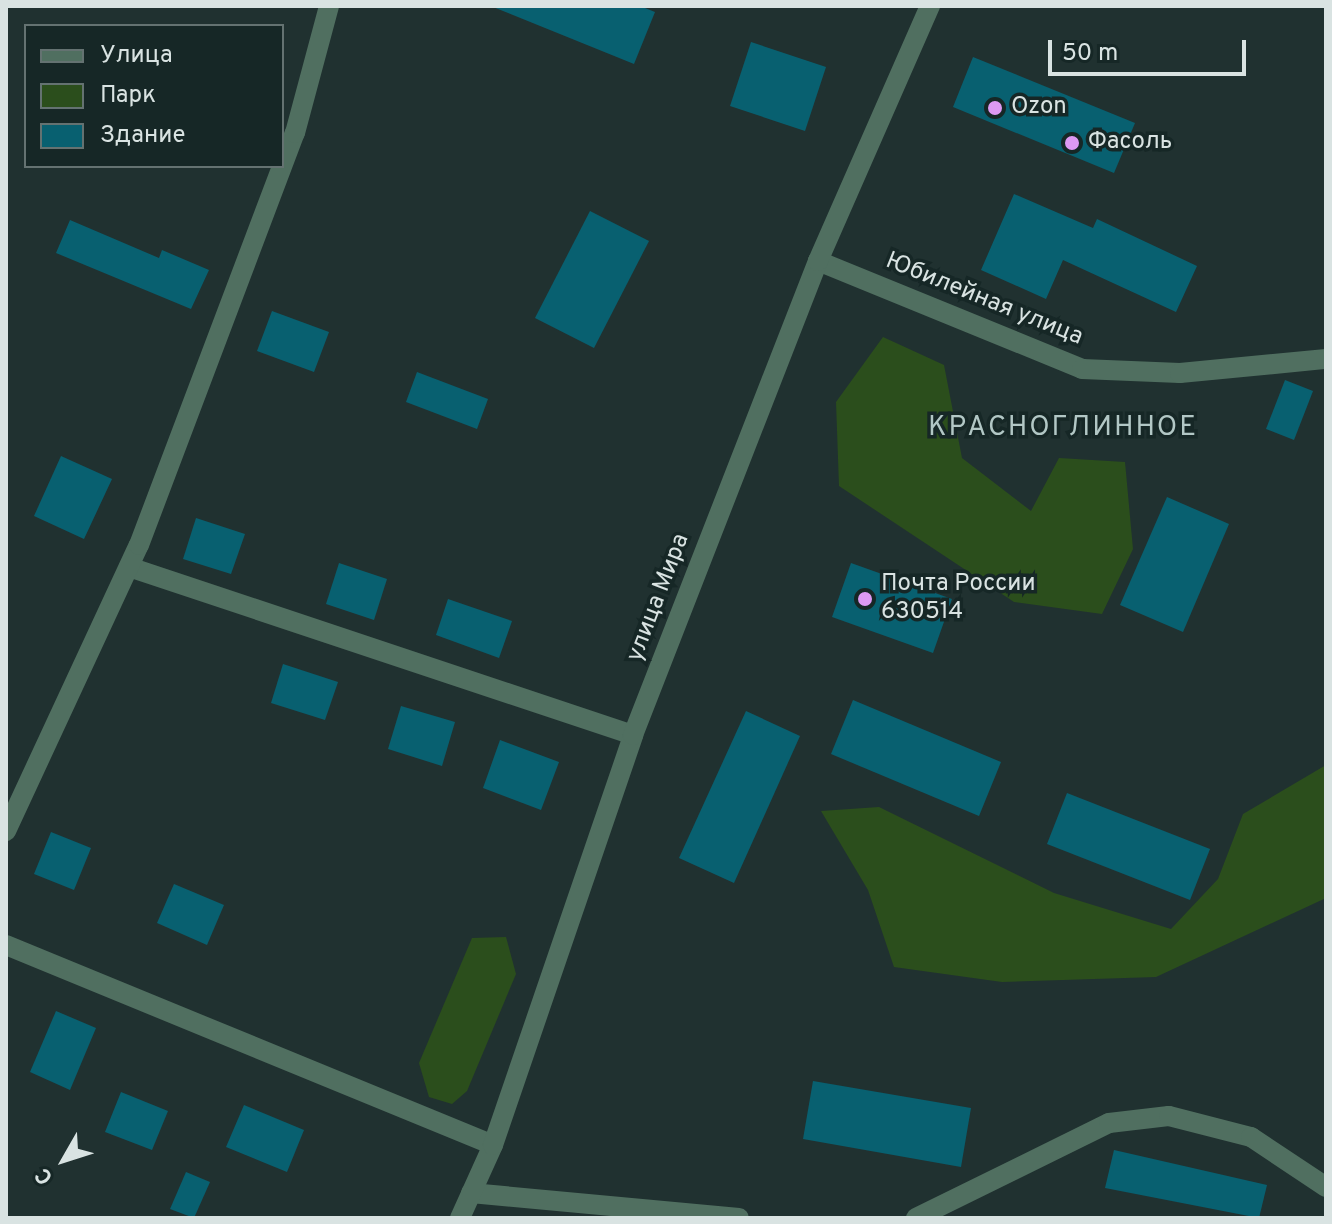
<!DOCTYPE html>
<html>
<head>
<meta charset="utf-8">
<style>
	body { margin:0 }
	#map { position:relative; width:1332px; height:1224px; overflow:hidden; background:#203130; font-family:Overpass,sans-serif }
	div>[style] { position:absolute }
	.green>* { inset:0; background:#2b4e1c }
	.building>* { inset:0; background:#086070 }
	.minor>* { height:20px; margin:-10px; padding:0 10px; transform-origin:10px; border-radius:10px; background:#506f60 }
	.tertiary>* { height:20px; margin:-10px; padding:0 10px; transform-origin:10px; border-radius:10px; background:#506f60 }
	.dots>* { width:22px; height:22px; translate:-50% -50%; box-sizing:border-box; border:4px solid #162726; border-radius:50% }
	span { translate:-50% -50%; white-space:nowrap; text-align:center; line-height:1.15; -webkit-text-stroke:7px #162726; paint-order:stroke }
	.poi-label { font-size:24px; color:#d9e3e2 }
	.left { translate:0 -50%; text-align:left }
	.street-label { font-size:24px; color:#d9e3e2 }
	.quarter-label { font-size:28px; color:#b2c7c5; letter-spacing:2px }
	.frame { position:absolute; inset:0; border:8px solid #d9e3e2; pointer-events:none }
	.legend { position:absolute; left:24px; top:24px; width:260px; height:144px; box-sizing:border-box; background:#162726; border:2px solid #647271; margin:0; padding:10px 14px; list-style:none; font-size:24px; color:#d9e3e2 }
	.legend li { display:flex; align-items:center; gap:16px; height:40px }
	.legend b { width:40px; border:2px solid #647271 }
	.north { position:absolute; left:24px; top:1120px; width:80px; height:80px; -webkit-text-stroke:6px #162726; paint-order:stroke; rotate:231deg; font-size:22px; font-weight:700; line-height:32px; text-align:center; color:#d9e3e2 }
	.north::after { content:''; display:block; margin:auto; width:28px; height:36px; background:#d9e3e2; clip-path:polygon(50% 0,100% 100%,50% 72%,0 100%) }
	.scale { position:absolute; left:1048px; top:40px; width:198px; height:36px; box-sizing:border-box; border:4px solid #d9e3e2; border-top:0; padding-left:10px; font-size:24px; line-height:28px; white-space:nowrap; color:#d9e3e2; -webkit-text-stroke:6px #162726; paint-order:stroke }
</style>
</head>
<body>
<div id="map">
	<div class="green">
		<i style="clip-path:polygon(883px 337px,944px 365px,962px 458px,1031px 511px,1059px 458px,1125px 462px,1133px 549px,1102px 614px,1014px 602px,839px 486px,836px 402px)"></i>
		<i style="clip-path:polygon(1326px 765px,1326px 898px,1156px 977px,1002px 982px,894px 967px,868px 890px,821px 811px,879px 807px,1054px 893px,1171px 929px,1218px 879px,1243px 814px)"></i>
		<i style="clip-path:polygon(506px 937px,516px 974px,467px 1091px,452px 1104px,429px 1097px,419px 1063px,472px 938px)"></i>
	</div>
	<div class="building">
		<i style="clip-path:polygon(640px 6px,655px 12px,634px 64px,493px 7px)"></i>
		<i style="clip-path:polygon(751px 42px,826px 67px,805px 131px,730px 106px)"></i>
		<i style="clip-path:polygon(973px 57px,1135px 123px,1114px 173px,953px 107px)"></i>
		<i style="clip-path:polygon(1014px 194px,1093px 228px,1097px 219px,1197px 266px,1176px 312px,1063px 260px,1046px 299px,981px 270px)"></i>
		<i style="clip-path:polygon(590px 211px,649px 241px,594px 348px,535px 318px)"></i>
		<i style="clip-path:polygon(70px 220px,159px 258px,162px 250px,209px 270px,191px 309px,56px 253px)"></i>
		<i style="clip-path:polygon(272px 311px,329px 332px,314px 372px,257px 351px)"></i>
		<i style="clip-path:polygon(417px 372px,488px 399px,477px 429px,406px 402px)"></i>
		<i style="clip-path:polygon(1285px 380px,1313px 391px,1294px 440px,1266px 429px)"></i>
		<i style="clip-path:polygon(61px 456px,112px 479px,84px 539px,34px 516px)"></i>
		<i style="clip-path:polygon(1167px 497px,1229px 524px,1183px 632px,1120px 605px)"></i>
		<i style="clip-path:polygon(196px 518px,245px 534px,231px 574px,183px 559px)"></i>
		<i style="clip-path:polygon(339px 563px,387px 579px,374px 620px,326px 604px)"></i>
		<i style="clip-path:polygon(851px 563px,952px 599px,933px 653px,832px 617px)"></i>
		<i style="clip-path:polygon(448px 599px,512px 621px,499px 658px,436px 635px)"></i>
		<i style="clip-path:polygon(283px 664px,338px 682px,325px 720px,271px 703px)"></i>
		<i style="clip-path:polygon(853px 700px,1001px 762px,979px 816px,831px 754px)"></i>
		<i style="clip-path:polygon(401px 706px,455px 722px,442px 766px,388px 749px)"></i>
		<i style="clip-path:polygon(746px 711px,800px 736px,734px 883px,679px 858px)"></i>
		<i style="clip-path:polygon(500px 740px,559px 762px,541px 810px,483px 788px)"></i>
		<i style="clip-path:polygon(1067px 793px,1210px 849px,1190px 900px,1047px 844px)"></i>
		<i style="clip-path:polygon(51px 832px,91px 848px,74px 890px,34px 874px)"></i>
		<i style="clip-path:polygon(174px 884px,224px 905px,207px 945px,157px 923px)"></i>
		<i style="clip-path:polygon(56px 1011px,96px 1028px,70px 1090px,30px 1072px)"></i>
		<i style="clip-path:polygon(813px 1081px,971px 1108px,961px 1167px,803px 1139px)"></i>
		<i style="clip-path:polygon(121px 1092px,168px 1111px,152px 1150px,105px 1132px)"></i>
		<i style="clip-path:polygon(244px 1105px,304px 1130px,287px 1172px,226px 1147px)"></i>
		<i style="clip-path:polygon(1114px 1150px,1267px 1185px,1259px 1218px,1105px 1188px)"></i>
		<i style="clip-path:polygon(186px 1172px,210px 1182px,194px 1218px,170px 1209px)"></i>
	</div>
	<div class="minor">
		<i style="left:818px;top:261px;width:285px;rotate:22.2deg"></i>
		<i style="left:1082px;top:369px;width:98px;rotate:2.3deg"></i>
		<i style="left:1180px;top:373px;width:147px;rotate:-5.5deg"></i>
		<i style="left:129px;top:567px;width:531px;rotate:18.43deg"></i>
		<i style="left:6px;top:831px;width:315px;rotate:-65.1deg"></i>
		<i style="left:139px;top:545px;width:441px;rotate:-69.3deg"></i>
		<i style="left:295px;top:133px;width:131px;rotate:-75deg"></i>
		<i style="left:6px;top:945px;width:526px;rotate:22.33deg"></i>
		<i style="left:471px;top:1193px;width:269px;rotate:5.3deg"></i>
		<i style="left:916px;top:1218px;width:215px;rotate:-26.2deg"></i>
		<i style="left:1109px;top:1123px;width:60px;rotate:-6.7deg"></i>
		<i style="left:1169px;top:1116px;width:85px;rotate:14.4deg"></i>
		<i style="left:1251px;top:1137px;width:90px;rotate:33.7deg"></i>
	</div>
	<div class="tertiary">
		<i style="left:460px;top:1218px;width:80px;rotate:-65.7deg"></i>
		<i style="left:493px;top:1145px;width:433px;rotate:-71.1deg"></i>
		<i style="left:633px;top:735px;width:509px;rotate:-68.68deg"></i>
		<i style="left:818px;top:261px;width:279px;rotate:-66.3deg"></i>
	</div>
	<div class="dots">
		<i style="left:995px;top:108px;background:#dd99f3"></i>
		<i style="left:1072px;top:143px;background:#dd99f3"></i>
		<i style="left:865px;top:599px;background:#dd99f3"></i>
	</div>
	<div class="poi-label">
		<span class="left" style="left:1011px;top:108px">Ozon</span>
		<span class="left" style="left:1088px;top:143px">Фасоль</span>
		<span class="left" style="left:881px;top:599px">Почта России<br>630514</span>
	</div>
	<div class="street-label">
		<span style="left:984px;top:300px;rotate:22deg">Юбилейная улица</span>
		<span style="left:659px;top:598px;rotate:-69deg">улица Мира</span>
	</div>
	<div class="quarter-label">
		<span style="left:1063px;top:428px">КРАСНОГЛИННОЕ</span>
	</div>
	<div class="frame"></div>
	<ul class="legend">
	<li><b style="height:10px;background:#506f60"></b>Улица</li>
	<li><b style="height:22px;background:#2b4e1c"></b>Парк</li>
	<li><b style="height:22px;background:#086070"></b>Здание</li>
	</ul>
	<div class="north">С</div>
	<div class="scale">50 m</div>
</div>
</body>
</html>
